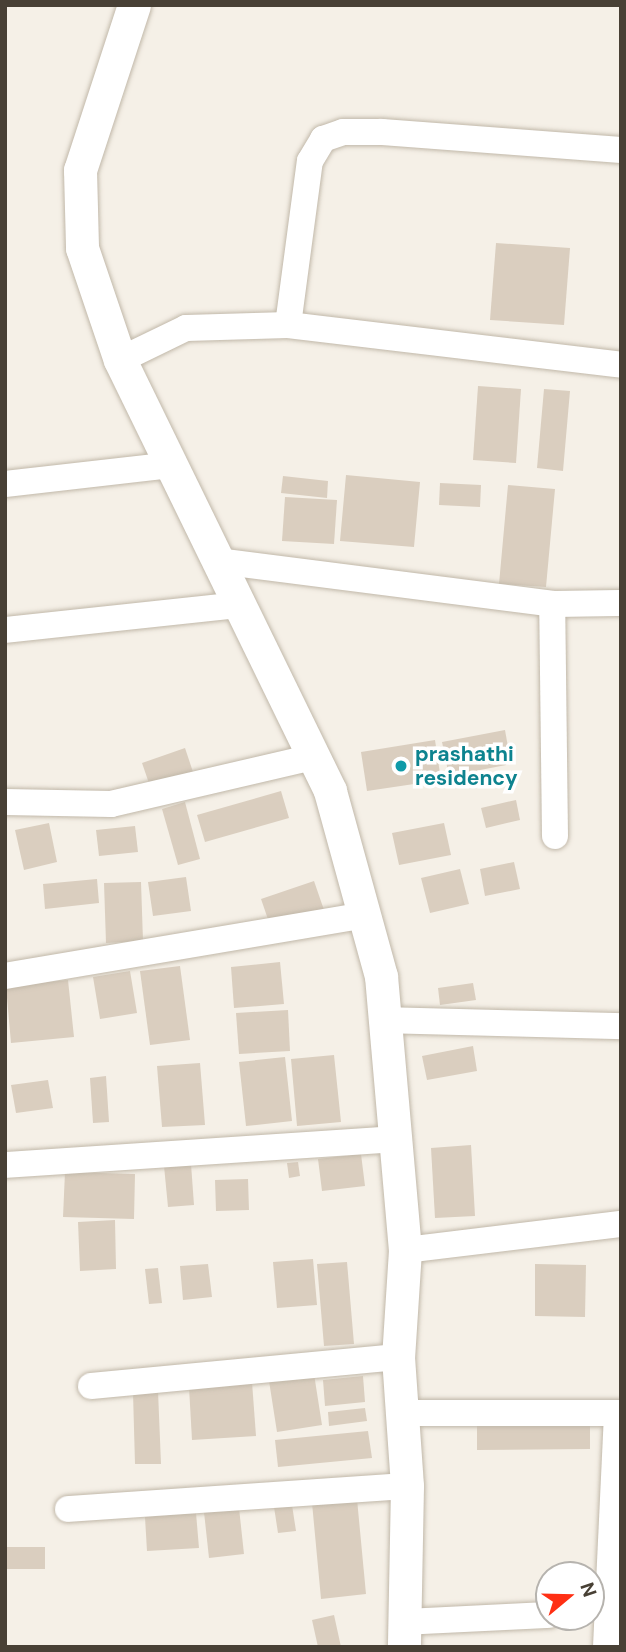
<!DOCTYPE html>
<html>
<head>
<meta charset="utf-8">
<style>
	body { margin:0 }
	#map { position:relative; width:626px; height:1652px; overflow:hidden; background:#f5f0e7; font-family:"DM Sans",sans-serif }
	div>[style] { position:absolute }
	.building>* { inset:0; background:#dacebf }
	.roads { filter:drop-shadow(0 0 2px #c1b8a9) drop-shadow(0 0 2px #c1b8a9) }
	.minor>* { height:26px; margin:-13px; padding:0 13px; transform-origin:13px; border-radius:13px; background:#fff }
	.tertiary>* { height:33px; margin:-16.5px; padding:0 16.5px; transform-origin:16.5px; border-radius:16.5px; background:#fff }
	.dots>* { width:19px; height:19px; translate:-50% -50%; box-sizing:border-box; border:4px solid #fff; border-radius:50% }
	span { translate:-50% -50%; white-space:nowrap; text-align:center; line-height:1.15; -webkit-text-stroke:7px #fff; paint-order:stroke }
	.culture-label { font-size:21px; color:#0d838f; font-weight:700 }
	.left { translate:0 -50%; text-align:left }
	.frame { position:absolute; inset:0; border:7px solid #484035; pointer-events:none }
	.north { position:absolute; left:535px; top:1561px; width:70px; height:70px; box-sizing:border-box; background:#fff; border:2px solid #b6b3ae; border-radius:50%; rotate:71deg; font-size:19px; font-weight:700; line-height:28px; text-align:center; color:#484035 }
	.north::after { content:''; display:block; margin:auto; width:24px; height:32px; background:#ff2f14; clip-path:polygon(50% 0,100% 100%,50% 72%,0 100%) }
</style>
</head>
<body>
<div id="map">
	<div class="building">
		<i style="clip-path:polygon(496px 243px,570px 248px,564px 325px,490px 320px)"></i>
		<i style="clip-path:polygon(478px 386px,521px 389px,516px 463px,473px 460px)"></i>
		<i style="clip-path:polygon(544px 389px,570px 391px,563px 471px,537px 468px)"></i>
		<i style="clip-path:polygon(346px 475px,420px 482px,414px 547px,340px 541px)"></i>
		<i style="clip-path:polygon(283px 476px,328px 481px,327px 498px,281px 493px)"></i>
		<i style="clip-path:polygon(440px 483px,481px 485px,480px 507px,439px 505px)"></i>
		<i style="clip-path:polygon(508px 485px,555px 489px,546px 587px,499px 584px)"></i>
		<i style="clip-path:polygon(285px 497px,337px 500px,334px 544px,282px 541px)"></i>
		<i style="clip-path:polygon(505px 730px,511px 764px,449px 776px,442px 742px)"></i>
		<i style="clip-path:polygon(435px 740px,441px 780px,367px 791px,361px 752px)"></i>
		<i style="clip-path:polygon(185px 748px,195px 778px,152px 792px,142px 763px)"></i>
		<i style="clip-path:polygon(281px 791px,289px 818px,205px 842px,197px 815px)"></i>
		<i style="clip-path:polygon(516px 800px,520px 820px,486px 828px,481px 808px)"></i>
		<i style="clip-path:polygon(185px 802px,200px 859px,178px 865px,162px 809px)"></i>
		<i style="clip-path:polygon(49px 823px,57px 862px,24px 870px,15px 830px)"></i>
		<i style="clip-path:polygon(444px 823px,451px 855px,399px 865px,392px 833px)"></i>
		<i style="clip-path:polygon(135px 826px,138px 852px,99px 856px,96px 830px)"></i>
		<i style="clip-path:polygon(514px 862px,520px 889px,485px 896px,480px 869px)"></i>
		<i style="clip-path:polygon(460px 869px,469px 904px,430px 913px,421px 878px)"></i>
		<i style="clip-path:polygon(186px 877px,191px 911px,153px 916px,148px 882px)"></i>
		<i style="clip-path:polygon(97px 879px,99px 903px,45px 909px,43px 884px)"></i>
		<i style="clip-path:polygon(314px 881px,325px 913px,272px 931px,261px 899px)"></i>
		<i style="clip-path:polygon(141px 882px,143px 941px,106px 943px,104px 883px)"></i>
		<i style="clip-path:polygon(280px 962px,284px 1004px,234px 1008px,231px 967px)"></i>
		<i style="clip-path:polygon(180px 966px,190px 1040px,150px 1045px,140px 971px)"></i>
		<i style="clip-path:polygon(130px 971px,137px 1013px,100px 1019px,93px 977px)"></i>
		<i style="clip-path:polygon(68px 980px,74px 1037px,11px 1043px,6px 986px)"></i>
		<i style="clip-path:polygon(473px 983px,476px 1000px,440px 1005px,438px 988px)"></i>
		<i style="clip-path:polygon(288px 1010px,290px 1051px,239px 1054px,236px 1013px)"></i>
		<i style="clip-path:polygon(473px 1046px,477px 1071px,427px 1080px,422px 1056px)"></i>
		<i style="clip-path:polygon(334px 1055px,341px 1122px,297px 1126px,291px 1059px)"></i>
		<i style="clip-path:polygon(285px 1057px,292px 1121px,246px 1126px,239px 1062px)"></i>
		<i style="clip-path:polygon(200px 1063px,205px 1125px,162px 1127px,157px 1066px)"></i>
		<i style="clip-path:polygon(106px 1076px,109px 1122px,93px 1123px,90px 1078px)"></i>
		<i style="clip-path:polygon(48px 1080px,53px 1108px,16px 1113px,11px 1085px)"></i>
		<i style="clip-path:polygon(471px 1145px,475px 1216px,435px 1218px,431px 1148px)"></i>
		<i style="clip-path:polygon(361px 1154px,365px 1186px,322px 1191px,318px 1159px)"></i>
		<i style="clip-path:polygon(298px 1162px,300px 1176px,289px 1178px,287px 1163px)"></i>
		<i style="clip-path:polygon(191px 1164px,194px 1205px,168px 1207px,164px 1166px)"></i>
		<i style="clip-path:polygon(65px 1172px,135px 1174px,134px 1219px,63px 1217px)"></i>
		<i style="clip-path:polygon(248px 1179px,249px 1210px,216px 1211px,215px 1180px)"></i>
		<i style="clip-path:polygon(115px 1220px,116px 1269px,80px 1271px,78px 1222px)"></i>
		<i style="clip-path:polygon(313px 1259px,317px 1305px,277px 1308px,273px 1262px)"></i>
		<i style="clip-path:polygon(347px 1262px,354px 1344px,324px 1346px,317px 1264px)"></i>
		<i style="clip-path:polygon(208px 1264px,212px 1297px,183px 1300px,180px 1266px)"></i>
		<i style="clip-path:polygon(535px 1264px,586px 1265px,585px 1317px,535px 1316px)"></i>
		<i style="clip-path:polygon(158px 1268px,162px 1303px,149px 1304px,145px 1269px)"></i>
		<i style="clip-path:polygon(314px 1374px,322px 1425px,277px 1432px,269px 1381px)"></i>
		<i style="clip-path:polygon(363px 1376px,365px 1402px,325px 1406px,323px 1380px)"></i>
		<i style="clip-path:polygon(252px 1382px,256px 1436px,192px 1440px,189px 1387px)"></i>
		<i style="clip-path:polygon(158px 1391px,161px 1464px,135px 1464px,133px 1393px)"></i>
		<i style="clip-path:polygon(365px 1408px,367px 1421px,329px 1426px,328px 1412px)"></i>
		<i style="clip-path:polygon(590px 1422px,590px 1449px,477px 1450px,477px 1423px)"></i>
		<i style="clip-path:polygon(368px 1431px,372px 1458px,278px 1467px,275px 1440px)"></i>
		<i style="clip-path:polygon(357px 1499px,366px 1594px,321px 1599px,312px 1503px)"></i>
		<i style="clip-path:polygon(292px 1505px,296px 1531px,278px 1533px,274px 1507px)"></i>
		<i style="clip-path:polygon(239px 1508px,244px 1554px,209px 1558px,204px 1512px)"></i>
		<i style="clip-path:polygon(196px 1513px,199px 1548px,147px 1551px,145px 1517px)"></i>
		<i style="clip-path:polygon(5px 1547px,45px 1547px,45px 1569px,5px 1569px)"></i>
		<i style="clip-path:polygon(334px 1615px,341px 1647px,318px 1647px,312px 1620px)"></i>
	</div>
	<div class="roads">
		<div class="minor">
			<i style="left:288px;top:325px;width:165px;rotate:-82.4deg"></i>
			<i style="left:310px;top:161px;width:26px;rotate:-59deg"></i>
			<i style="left:323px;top:139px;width:21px;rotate:-19deg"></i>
			<i style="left:343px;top:132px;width:39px"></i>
			<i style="left:382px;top:132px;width:240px;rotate:4.3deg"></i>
			<i style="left:120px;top:360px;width:73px;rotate:-25.9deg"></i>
			<i style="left:186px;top:328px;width:102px;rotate:-1.7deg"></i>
			<i style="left:288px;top:325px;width:335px;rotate:6.8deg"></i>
			<i style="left:5px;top:484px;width:167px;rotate:-6.5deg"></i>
			<i style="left:218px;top:561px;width:337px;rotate:7.3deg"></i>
			<i style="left:5px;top:630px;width:235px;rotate:-6.1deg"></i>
			<i style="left:5px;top:802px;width:106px;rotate:1.1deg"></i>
			<i style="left:111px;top:804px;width:207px;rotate:-13.1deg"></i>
			<i style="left:555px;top:836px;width:232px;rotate:-90.7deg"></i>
			<i style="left:552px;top:604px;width:69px;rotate:-0.8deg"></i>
			<i style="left:5px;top:976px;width:364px;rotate:-9.6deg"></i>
			<i style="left:384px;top:1020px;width:237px;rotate:1.5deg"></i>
			<i style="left:5px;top:1165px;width:391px;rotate:-3.8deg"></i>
			<i style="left:405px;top:1250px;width:218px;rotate:-6.9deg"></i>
			<i style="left:91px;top:1386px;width:308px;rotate:-5.4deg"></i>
			<i style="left:401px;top:1413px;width:220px"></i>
			<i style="left:68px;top:1509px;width:340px;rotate:-3.9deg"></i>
			<i style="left:404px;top:1622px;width:145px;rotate:-2.8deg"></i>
			<i style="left:606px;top:1647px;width:234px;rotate:-87.3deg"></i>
		</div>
		<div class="tertiary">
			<i style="left:134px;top:5px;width:174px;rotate:108.1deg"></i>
			<i style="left:80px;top:170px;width:78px;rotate:88.5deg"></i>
			<i style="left:82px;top:248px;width:118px;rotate:71.3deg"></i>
			<i style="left:120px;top:360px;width:479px;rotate:64deg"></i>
			<i style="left:330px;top:791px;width:192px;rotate:74.6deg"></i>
			<i style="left:381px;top:976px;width:275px;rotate:85deg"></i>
			<i style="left:405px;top:1250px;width:107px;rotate:93.7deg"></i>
			<i style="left:398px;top:1357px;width:129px;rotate:86deg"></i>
			<i style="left:407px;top:1486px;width:161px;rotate:91.1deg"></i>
		</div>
	</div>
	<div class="dots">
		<i style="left:401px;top:766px;background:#0f9aa8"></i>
	</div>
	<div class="culture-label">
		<span class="left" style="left:415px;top:766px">prashathi<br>residency</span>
	</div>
	<div class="frame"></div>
	<div class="north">N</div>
</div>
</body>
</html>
